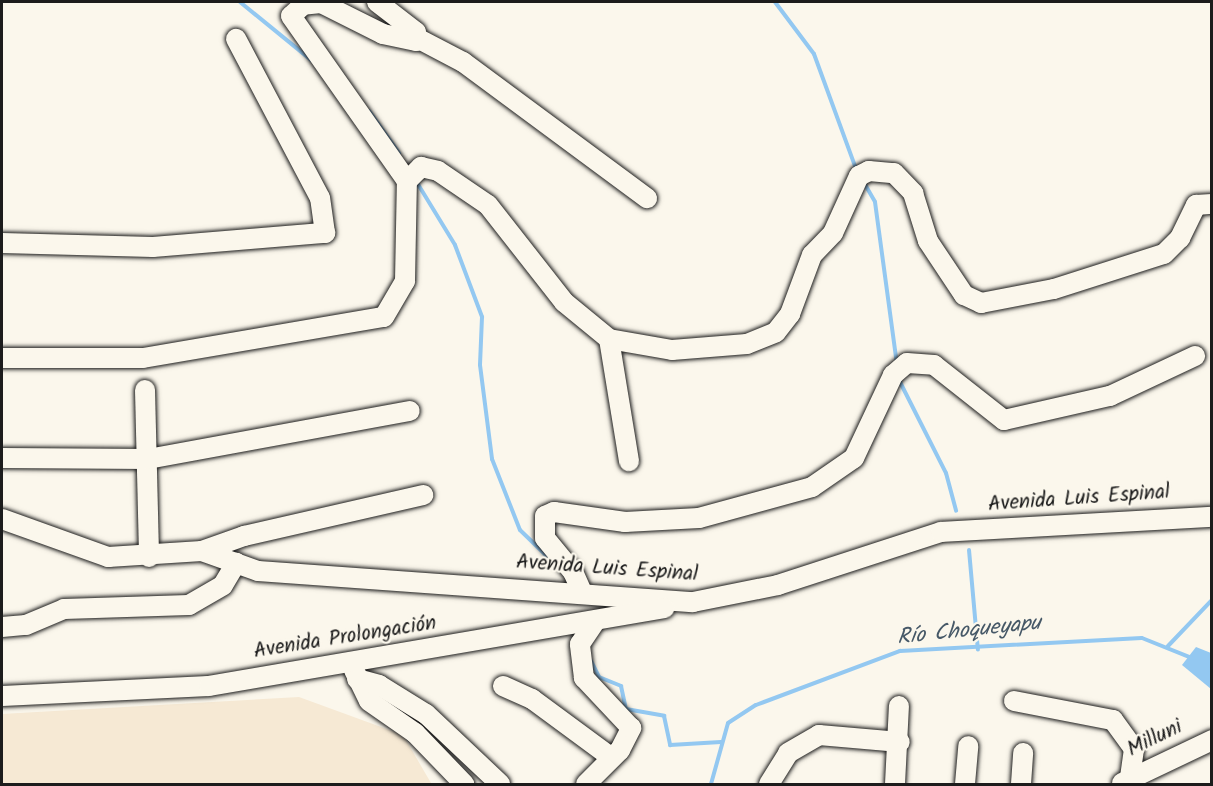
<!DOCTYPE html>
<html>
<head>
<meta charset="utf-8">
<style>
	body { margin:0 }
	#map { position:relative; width:1213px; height:786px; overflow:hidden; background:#fbf7ec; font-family:Kalam,sans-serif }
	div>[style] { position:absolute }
	.built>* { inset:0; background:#f6e9d4 }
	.water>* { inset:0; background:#93c8f1 }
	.stream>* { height:4px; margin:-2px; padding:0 2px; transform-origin:2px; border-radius:2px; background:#93c8f1 }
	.roads { filter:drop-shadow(0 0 2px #1c1c1c) drop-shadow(0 0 2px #1c1c1c) }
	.minor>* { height:20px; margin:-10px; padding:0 10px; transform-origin:10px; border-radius:10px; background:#fbf7ec }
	span { translate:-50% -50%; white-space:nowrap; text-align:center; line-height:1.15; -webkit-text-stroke:4.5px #fbf7ec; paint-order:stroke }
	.street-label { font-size:21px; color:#1c1c1c }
	.water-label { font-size:22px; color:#465867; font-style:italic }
	.frame { position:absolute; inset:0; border:3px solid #1c1c1c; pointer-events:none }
</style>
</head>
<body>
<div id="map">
	<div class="built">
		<i style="clip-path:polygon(299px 697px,403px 735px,431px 783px,2px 784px,2px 714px)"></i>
	</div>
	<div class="water">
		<i style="clip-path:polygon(1196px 647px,1211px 653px,1211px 689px,1182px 665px)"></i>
	</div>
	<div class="stream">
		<i style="left:240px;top:2px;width:92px;rotate:39.2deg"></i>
		<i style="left:775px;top:2px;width:65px;rotate:53.1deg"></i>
		<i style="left:814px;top:54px;width:122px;rotate:69.9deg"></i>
		<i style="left:369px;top:111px;width:52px;rotate:54.5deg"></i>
		<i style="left:416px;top:181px;width:75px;rotate:58.6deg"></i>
		<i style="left:455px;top:245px;width:77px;rotate:69.4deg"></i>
		<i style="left:482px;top:317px;width:48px;rotate:92.4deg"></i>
		<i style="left:480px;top:365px;width:95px;rotate:82.7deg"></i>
		<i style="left:492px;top:459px;width:76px;rotate:68.5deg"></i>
		<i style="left:520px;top:530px;width:47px;rotate:44.1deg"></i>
		<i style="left:863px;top:181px;width:24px;rotate:60deg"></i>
		<i style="left:875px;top:202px;width:163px;rotate:82.3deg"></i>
		<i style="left:899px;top:380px;width:104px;rotate:63.2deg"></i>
		<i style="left:946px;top:473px;width:39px;rotate:75deg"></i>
		<i style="left:969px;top:550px;width:100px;rotate:84.9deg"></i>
		<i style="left:1168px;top:646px;width:64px;rotate:-46.3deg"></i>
		<i style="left:591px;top:661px;width:18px;rotate:63deg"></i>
		<i style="left:599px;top:677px;width:24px;rotate:22deg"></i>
		<i style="left:621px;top:686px;width:24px;rotate:78deg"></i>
		<i style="left:626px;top:709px;width:39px;rotate:10deg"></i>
		<i style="left:664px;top:716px;width:30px;rotate:78deg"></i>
		<i style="left:670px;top:745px;width:51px;rotate:-3.4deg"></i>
		<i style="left:711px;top:784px;width:63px;rotate:-74.4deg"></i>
		<i style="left:728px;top:723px;width:33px;rotate:-33deg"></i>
		<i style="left:756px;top:705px;width:154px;rotate:-20.6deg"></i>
		<i style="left:900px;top:651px;width:242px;rotate:-3.1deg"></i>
		<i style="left:1142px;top:638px;width:54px;rotate:21.8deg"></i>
	</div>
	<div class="roads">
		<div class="minor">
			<i style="left:377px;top:2px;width:49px;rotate:37.6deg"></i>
			<i style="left:416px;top:32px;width:9px;rotate:90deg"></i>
			<i style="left:416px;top:41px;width:34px;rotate:-168deg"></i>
			<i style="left:383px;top:34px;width:69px;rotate:-153.4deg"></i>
			<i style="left:321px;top:3px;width:18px;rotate:174deg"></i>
			<i style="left:303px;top:5px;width:16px;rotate:137deg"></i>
			<i style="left:291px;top:16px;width:202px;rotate:54.9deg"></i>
			<i style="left:417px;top:38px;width:52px;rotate:27.6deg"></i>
			<i style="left:463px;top:62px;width:229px;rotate:36.5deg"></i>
			<i style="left:2px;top:243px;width:151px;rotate:1.5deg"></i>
			<i style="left:153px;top:247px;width:173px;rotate:-4.7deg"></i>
			<i style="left:325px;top:233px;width:35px;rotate:-98deg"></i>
			<i style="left:320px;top:198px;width:180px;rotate:-117.8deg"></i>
			<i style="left:609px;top:339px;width:124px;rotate:80.7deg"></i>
			<i style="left:2px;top:358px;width:141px"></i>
			<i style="left:143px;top:358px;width:244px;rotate:-9.7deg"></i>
			<i style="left:384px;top:317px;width:42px;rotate:-59.7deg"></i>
			<i style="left:405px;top:281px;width:100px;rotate:-88.9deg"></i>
			<i style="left:407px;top:181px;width:20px;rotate:-45deg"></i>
			<i style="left:421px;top:167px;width:17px;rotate:13deg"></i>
			<i style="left:438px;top:171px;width:60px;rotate:34.2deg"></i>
			<i style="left:488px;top:205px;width:123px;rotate:51.9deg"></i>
			<i style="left:564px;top:302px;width:58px;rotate:39.4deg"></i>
			<i style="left:609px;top:339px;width:64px;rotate:9.9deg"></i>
			<i style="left:672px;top:350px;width:75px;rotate:-4.6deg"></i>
			<i style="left:747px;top:344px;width:31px;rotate:-22deg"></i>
			<i style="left:776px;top:332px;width:23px;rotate:-52deg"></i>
			<i style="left:790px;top:314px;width:63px;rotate:-69.6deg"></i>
			<i style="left:812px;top:255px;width:30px;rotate:-46deg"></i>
			<i style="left:833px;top:233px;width:63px;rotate:-65.5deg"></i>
			<i style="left:859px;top:176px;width:11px;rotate:-27deg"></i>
			<i style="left:869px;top:171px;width:25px;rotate:5deg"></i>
			<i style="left:894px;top:173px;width:28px;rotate:46deg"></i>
			<i style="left:913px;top:193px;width:50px;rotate:72.6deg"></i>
			<i style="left:928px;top:241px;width:65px;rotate:56.3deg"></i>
			<i style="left:964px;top:295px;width:19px;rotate:25deg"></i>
			<i style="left:981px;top:303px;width:74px;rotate:-10.9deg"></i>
			<i style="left:1054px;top:289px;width:115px;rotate:-17.7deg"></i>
			<i style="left:1164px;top:254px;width:23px;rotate:-45deg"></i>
			<i style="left:1180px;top:238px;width:37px;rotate:-64deg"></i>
			<i style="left:1196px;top:205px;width:16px;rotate:-4deg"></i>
			<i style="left:145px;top:390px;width:167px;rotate:88.6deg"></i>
			<i style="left:2px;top:458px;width:146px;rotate:0.4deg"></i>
			<i style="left:148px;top:459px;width:266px;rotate:-10.4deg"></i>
			<i style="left:2px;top:519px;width:113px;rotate:19.7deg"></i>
			<i style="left:108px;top:557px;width:94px;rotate:-3.7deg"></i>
			<i style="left:202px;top:551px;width:59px;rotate:19.7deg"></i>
			<i style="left:258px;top:571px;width:436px;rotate:4.1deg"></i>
			<i style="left:693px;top:602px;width:87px;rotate:-11.3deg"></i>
			<i style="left:778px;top:585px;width:171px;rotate:-18deg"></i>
			<i style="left:941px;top:532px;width:271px;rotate:-3.2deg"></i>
			<i style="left:202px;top:551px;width:45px;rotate:-19.7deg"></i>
			<i style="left:244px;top:536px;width:184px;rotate:-12.9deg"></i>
			<i style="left:582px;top:592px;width:22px;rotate:-114deg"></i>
			<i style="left:573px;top:572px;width:44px;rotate:-129.5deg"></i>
			<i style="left:545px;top:538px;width:22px;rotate:-90deg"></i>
			<i style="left:545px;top:516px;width:10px;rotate:-24deg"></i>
			<i style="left:554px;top:512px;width:72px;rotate:8deg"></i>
			<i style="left:625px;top:522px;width:74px;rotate:-3.1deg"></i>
			<i style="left:699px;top:518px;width:117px;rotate:-15.3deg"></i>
			<i style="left:812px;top:487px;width:51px;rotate:-34.6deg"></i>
			<i style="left:854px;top:458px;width:92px;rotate:-64.8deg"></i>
			<i style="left:893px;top:375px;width:18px;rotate:-41deg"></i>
			<i style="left:907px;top:363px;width:27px;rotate:4deg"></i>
			<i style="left:934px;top:365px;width:89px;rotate:38.2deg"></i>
			<i style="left:1004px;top:420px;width:109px;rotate:-12.8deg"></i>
			<i style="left:1110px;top:396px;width:94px;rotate:-25.2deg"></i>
			<i style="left:2px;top:627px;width:24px;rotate:-5deg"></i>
			<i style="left:26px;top:625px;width:41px;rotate:-22.8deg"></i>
			<i style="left:64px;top:609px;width:125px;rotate:-1.8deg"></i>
			<i style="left:189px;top:605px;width:39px;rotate:-30deg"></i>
			<i style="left:223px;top:585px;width:26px;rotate:-59deg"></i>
			<i style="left:354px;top:670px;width:34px;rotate:64deg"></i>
			<i style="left:369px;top:701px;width:56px;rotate:34.8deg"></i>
			<i style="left:415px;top:733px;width:71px;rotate:46.1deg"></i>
			<i style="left:357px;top:679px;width:23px;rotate:15deg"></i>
			<i style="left:379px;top:685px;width:55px;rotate:31.7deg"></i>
			<i style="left:426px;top:714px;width:102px;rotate:43.4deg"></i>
			<i style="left:503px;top:686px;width:32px;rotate:24deg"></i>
			<i style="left:532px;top:699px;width:99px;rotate:36.4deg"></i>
			<i style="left:2px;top:696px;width:207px;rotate:-2.8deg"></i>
			<i style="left:209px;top:686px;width:462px;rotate:-9.7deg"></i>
			<i style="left:1014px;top:701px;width:101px;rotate:10.9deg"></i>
			<i style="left:1113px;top:720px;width:36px;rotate:54deg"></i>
			<i style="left:1134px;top:749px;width:29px;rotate:98deg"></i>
			<i style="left:1122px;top:783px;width:100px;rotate:-25.5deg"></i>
			<i style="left:586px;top:784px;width:48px;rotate:-45deg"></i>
			<i style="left:620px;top:750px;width:25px;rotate:-63deg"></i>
			<i style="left:631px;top:728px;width:69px;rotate:-133.2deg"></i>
			<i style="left:584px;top:678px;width:34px;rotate:-97deg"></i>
			<i style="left:580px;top:644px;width:29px;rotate:-56deg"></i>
			<i style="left:769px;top:784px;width:36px;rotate:-58deg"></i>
			<i style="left:788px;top:753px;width:36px;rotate:-30deg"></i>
			<i style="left:819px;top:735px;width:81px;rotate:4.9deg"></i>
			<i style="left:895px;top:784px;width:78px;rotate:-87.1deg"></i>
			<i style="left:965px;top:784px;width:38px;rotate:-85deg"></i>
			<i style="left:1021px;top:784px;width:31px;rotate:-86deg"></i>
		</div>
	</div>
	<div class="street-label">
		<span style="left:1079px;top:499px;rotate:-4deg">Avenida Luis Espinal</span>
		<span style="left:607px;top:569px;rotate:4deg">Avenida Luis Espinal</span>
		<span style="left:345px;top:638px;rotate:-9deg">Avenida Prolongación</span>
		<span style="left:1155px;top:739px;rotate:-26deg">Milluni</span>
	</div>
	<div class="water-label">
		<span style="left:969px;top:631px;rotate:-6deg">Río Choqueyapu</span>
	</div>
	<div class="frame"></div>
</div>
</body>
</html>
